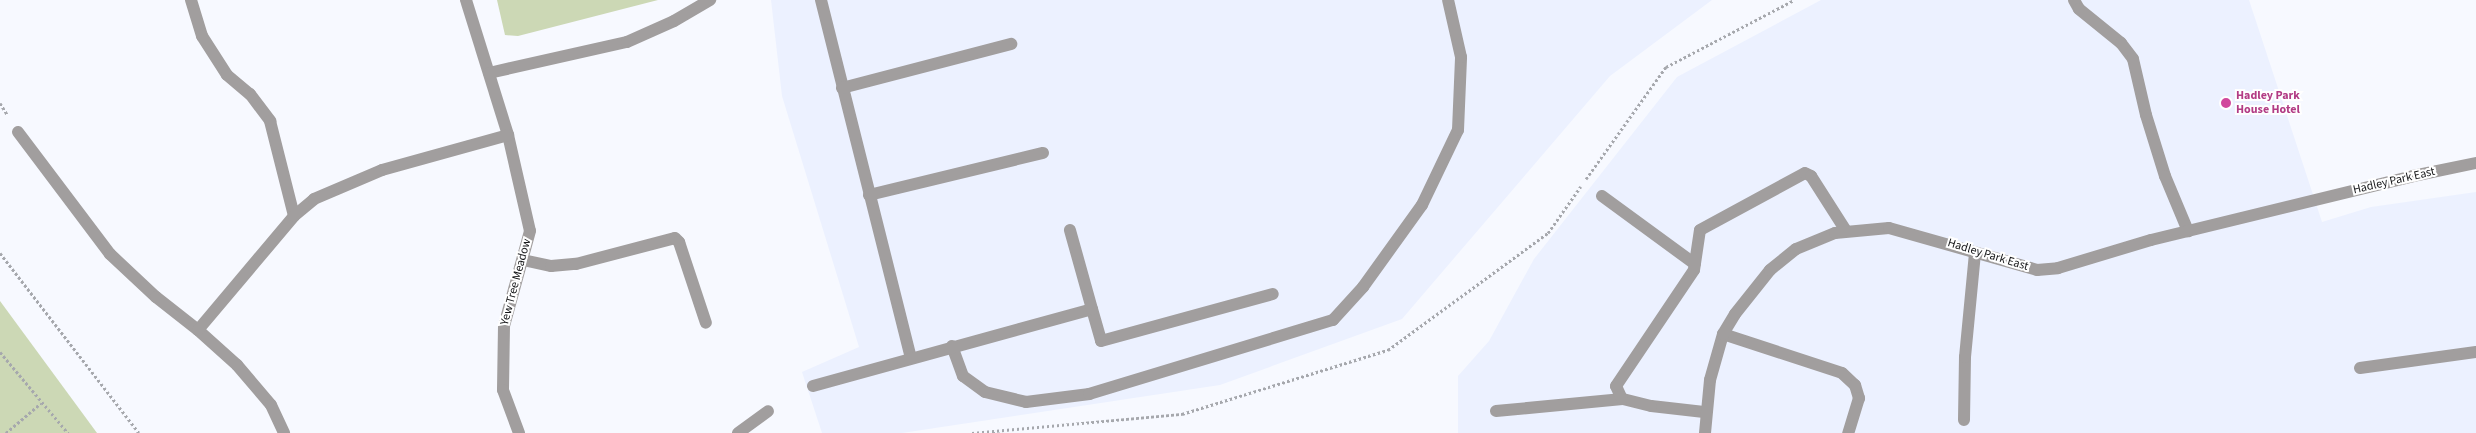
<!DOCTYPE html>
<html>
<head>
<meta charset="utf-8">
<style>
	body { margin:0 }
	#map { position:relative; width:2476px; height:433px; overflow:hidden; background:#f7f9ff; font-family:"Source Sans 3",sans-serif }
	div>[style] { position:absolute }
	.built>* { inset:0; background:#ecf1ff }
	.green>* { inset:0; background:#ccd8b5 }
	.path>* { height:3px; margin-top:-1.5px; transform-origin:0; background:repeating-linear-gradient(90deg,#a6a8ad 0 2.5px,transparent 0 5px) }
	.lane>* { height:12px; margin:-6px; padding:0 6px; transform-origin:6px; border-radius:6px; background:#a19e9e }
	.street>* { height:12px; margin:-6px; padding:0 6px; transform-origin:6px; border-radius:6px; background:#a19e9e }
	.dots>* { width:14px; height:14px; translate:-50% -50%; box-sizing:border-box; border:2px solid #fff; border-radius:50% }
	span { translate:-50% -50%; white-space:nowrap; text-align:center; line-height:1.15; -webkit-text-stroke:4px #fff; paint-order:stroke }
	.hotel-label { font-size:12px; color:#b23c85; font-weight:700 }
	.left { translate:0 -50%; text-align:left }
	.street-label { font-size:12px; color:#131416 }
</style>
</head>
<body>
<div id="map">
	<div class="built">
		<i style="clip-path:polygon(771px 0,1712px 0,1610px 76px,1402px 319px,1220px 385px,902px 433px,822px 433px,802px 372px,859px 347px,782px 96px)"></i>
		<i style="clip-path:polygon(1821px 0,2249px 0,2322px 222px,2371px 207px,2476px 192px,2476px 433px,1458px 433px,1458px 376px,1489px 341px,1534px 259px,1677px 77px)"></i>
	</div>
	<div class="green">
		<i style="clip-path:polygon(497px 0,658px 0,518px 36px,505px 35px)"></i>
		<i style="clip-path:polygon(0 301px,97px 433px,0 433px)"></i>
	</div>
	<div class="path">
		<i style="left:0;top:103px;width:13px;rotate:58deg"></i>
		<i style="left:1586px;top:179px;width:138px;rotate:-54.5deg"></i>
		<i style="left:1666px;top:67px;width:144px;rotate:-27.6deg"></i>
		<i style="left:0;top:253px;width:227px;rotate:52.3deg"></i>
		<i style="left:0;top:352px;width:106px;rotate:50deg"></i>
		<i style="left:6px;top:433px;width:46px;rotate:-40.6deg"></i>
		<i style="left:972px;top:433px;width:211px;rotate:-5.2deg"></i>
		<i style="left:1182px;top:414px;width:216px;rotate:-17.3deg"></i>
		<i style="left:1388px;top:350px;width:198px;rotate:-36.2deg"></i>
		<i style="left:1548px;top:233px;width:57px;rotate:-54.9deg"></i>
	</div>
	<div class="lane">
		<i style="left:821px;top:0;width:369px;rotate:75.9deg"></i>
		<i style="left:2074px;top:0;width:10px;rotate:61deg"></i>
		<i style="left:2079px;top:9px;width:54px;rotate:39deg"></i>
		<i style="left:2121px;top:43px;width:20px;rotate:53deg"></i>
		<i style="left:2133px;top:59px;width:57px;rotate:76.9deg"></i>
		<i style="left:2146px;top:115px;width:64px;rotate:72.7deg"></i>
		<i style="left:2165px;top:176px;width:60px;rotate:67.3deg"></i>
		<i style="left:842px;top:88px;width:175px;rotate:-14.6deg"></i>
		<i style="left:18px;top:132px;width:153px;rotate:53deg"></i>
		<i style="left:110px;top:254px;width:63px;rotate:43.1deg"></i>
		<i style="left:869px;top:195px;width:179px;rotate:-13.6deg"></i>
		<i style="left:1602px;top:196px;width:115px;rotate:36.2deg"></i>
		<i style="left:523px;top:260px;width:29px;rotate:12deg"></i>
		<i style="left:551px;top:266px;width:25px;rotate:-5deg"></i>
		<i style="left:576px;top:264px;width:102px;rotate:-14.7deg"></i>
		<i style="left:675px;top:238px;width:6px;rotate:45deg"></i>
		<i style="left:679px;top:242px;width:85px;rotate:71.6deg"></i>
		<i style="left:1092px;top:309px;width:33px;rotate:74deg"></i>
		<i style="left:1101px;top:341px;width:178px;rotate:-15.3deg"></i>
		<i style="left:1723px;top:334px;width:125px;rotate:18.1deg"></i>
		<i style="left:1842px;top:373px;width:18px;rotate:43deg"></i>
		<i style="left:1855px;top:385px;width:14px;rotate:73deg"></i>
		<i style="left:1859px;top:398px;width:37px;rotate:107deg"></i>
		<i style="left:952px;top:346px;width:32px;rotate:70deg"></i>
		<i style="left:963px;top:376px;width:27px;rotate:36deg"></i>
		<i style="left:985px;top:392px;width:42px;rotate:13.7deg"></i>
		<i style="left:1026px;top:402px;width:64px;rotate:-7.2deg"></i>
		<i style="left:1089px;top:394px;width:255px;rotate:-16.9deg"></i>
		<i style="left:1333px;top:320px;width:45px;rotate:-47.7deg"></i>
		<i style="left:1363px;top:287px;width:101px;rotate:-54.3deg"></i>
		<i style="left:1422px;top:205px;width:83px;rotate:-64.4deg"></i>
		<i style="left:1458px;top:130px;width:73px;rotate:-87.6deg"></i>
		<i style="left:1461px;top:57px;width:58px;rotate:-102.8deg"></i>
		<i style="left:237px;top:365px;width:52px;rotate:49.6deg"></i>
		<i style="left:271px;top:405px;width:31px;rotate:65deg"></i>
		<i style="left:2360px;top:368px;width:117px;rotate:-7.9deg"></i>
		<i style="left:813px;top:386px;width:289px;rotate:-15.4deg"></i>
		<i style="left:1092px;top:309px;width:82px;rotate:-105.6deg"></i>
		<i style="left:1496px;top:411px;width:127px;rotate:-5.4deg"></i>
		<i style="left:1704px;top:412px;width:53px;rotate:-173.5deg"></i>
		<i style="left:1651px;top:406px;width:30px;rotate:-166deg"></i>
		<i style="left:1622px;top:399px;width:14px;rotate:-115deg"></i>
		<i style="left:1616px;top:386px;width:140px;rotate:-56.1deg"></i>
		<i style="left:1694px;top:270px;width:40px;rotate:-81.5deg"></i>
		<i style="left:1700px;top:230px;width:119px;rotate:-28.5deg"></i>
		<i style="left:1805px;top:173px;width:7px;rotate:27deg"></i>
		<i style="left:1811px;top:176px;width:65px;rotate:57.5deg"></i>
		<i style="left:1964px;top:420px;width:63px;rotate:-89.1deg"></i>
		<i style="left:1965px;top:357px;width:104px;rotate:-84.5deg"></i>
		<i style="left:738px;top:433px;width:37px;rotate:-36deg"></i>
	</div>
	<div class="street">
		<i style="left:191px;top:0;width:38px;rotate:73deg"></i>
		<i style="left:202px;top:36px;width:46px;rotate:57.3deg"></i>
		<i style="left:227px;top:75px;width:30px;rotate:40deg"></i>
		<i style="left:250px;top:94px;width:34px;rotate:53deg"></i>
		<i style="left:270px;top:121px;width:98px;rotate:75.8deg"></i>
		<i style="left:466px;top:0;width:141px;rotate:72.7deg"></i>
		<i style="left:508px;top:135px;width:98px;rotate:77.1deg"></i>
		<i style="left:530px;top:231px;width:98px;rotate:105.3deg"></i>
		<i style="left:504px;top:326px;width:64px;rotate:90.9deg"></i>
		<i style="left:503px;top:390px;width:46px;rotate:69.6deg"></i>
		<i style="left:489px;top:73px;width:141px;rotate:-12.7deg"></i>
		<i style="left:627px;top:42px;width:51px;rotate:-24.1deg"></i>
		<i style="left:674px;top:21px;width:42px;rotate:-30.3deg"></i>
		<i style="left:156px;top:297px;width:53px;rotate:38.2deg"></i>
		<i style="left:237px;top:365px;width:52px;rotate:-138.1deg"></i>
		<i style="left:198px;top:330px;width:149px;rotate:-49.9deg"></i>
		<i style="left:294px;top:216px;width:26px;rotate:-40deg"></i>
		<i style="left:314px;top:199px;width:74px;rotate:-23.1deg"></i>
		<i style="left:382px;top:170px;width:131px;rotate:-15.5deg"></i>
		<i style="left:1705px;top:433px;width:53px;rotate:-84.6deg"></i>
		<i style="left:1710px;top:380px;width:48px;rotate:-74.2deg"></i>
		<i style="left:1723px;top:334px;width:23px;rotate:-59deg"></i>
		<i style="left:1735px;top:314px;width:56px;rotate:-51.5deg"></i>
		<i style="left:1770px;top:270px;width:33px;rotate:-39deg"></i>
		<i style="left:1796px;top:249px;width:42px;rotate:-22.3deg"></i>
		<i style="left:1835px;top:233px;width:54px;rotate:-5.3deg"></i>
		<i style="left:1889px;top:228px;width:154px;rotate:15.8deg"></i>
		<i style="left:2037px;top:270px;width:21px;rotate:-5deg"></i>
		<i style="left:2058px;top:268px;width:97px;rotate:-16.8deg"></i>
		<i style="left:2151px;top:240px;width:270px;rotate:-13.7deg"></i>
		<i style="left:2413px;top:176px;width:64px;rotate:-11.7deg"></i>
	</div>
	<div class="dots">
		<i style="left:2226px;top:103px;background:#d1479c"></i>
	</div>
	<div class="hotel-label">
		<span class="left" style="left:2236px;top:103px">Hadley Park<br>House Hotel</span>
	</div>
	<div class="street-label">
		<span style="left:2394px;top:181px;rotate:-13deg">Hadley Park East</span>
		<span style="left:1988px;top:255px;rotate:17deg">Hadley Park East</span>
		<span style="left:516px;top:282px;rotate:-75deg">Yew Tree Meadow</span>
	</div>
</div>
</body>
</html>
